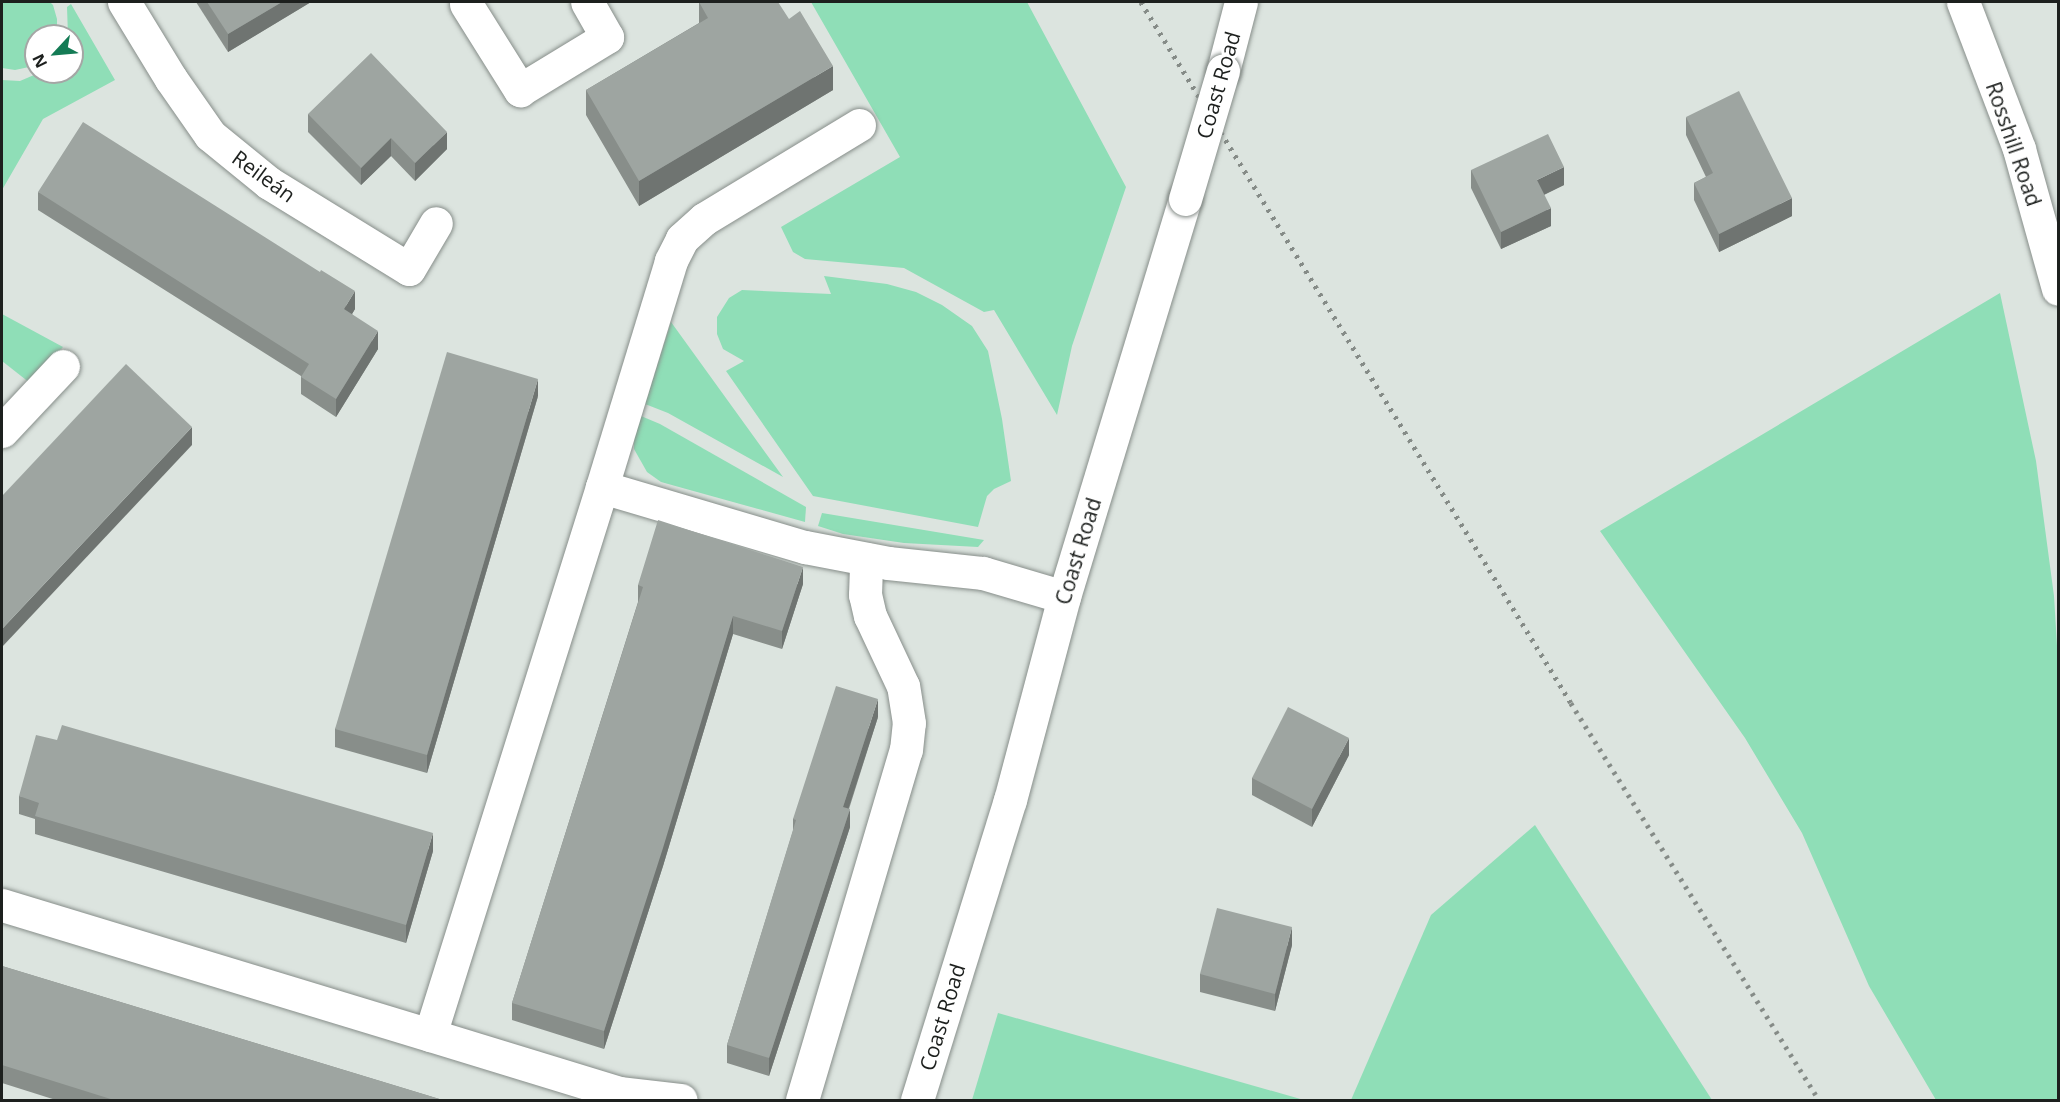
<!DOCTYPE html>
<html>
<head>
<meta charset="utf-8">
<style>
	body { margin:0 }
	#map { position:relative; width:2060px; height:1102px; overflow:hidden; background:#dce4df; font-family:"Open Sans",sans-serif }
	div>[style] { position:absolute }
	.green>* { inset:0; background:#8fdeb7 }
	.roads { filter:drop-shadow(0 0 2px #878e8a) drop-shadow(0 0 2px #878e8a) }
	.minor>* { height:33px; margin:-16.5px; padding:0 16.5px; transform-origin:16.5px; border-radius:16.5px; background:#fff }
	.tertiary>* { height:33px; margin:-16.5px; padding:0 16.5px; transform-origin:16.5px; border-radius:16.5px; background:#fff }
	.secondary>* { height:33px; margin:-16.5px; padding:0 16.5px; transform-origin:16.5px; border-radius:16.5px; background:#fff }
	.rail>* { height:4.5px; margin-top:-2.25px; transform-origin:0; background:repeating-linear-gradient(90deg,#858b87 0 3px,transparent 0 9px) }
	.bridges { filter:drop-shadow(0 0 2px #878e8a) drop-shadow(0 0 2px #878e8a) }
	.secondary-bridge>* { height:33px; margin:-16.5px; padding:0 16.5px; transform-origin:16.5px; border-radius:16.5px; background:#fff }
	.wall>* { inset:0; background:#888e8a }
	.shaded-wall>* { inset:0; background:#6f7471 }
	.building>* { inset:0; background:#9ea5a1 }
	span { translate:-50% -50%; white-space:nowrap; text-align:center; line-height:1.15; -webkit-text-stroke:6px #fff; paint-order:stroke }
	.street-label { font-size:21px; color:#1d201e }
	.frame { position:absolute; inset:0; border:3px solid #1d201e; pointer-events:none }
	.north { position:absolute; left:24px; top:24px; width:60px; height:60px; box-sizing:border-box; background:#fff; border:2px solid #a5a6a5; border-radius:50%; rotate:244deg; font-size:16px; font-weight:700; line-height:24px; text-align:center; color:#1d201e }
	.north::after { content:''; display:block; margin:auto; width:21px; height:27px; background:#147b55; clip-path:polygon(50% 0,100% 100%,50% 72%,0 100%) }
</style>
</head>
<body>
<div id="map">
	<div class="green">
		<i style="clip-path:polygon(2px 2px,50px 2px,53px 5px,57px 19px,57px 34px,36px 36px,36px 63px,29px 67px,15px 70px,2px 68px)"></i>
		<i style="clip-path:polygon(811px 2px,1027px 2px,1126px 187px,1072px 346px,1057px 415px,994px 310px,984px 312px,904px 268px,805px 259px,793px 252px,781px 227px,900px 157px)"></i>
		<i style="clip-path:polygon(71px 4px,115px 80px,43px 119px,2px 190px,2px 80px,20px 81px,41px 72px,72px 72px,72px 36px,68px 36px,67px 7px)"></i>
		<i style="clip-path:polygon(824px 276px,887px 284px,916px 292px,942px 305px,972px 326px,988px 351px,1002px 419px,1011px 481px,994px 489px,987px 496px,978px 527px,813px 496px,726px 371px,744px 361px,723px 349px,717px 334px,717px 317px,729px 298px,742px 290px,831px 294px)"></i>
		<i style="clip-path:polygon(2000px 293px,2036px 461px,2054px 596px,2058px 662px,2058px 1100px,1936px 1100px,1869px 986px,1802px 833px,1745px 738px,1600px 531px)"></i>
		<i style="clip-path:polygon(2px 314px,63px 347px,30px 383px,2px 361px)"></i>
		<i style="clip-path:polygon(671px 322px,783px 477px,668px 413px,645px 404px)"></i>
		<i style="clip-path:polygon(641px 416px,660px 424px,806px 507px,805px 522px,661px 482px,647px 472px,634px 449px,634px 435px)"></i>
		<i style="clip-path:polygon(822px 513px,984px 540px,978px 547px,904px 543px,843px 534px,818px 526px)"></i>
		<i style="clip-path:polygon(1535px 825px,1712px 1100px,1351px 1100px,1431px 915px)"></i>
		<i style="clip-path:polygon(998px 1013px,1304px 1100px,972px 1100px)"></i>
	</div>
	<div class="roads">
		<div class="minor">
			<i style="left:124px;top:2px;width:90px;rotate:58.6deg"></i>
			<i style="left:171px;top:79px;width:68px;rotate:55.1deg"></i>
			<i style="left:210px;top:135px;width:76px;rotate:39.1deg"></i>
			<i style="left:269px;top:183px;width:164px;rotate:31.6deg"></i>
			<i style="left:409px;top:269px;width:53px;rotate:-59.6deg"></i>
			<i style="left:466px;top:4px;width:102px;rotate:57.9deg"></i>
			<i style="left:520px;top:90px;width:102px;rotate:-31.3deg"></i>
			<i style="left:607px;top:37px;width:40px;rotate:-119.7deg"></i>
			<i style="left:859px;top:125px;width:181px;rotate:148.8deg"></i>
			<i style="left:704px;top:219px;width:30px;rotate:138deg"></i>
			<i style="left:682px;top:239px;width:25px;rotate:117deg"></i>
			<i style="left:671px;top:261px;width:236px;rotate:107deg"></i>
			<i style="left:602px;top:487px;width:212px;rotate:16.5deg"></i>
			<i style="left:805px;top:547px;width:85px;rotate:10.9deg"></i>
			<i style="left:888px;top:563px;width:96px;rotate:6deg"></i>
			<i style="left:983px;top:573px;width:84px;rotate:16.5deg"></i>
			<i style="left:2px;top:431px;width:89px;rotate:-46.8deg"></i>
			<i style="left:602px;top:487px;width:574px;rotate:107.43deg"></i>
			<i style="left:430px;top:1035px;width:199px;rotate:17deg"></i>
			<i style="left:620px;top:1093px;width:61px;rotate:6.5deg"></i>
			<i style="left:2px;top:905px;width:447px;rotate:16.9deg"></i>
			<i style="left:802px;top:1100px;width:365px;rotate:-73.5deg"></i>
			<i style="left:906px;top:750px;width:27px;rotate:-84deg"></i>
			<i style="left:909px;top:723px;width:37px;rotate:-99deg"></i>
			<i style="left:903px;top:686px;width:77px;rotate:-115.2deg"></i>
			<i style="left:870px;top:616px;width:22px;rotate:-103deg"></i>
			<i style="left:865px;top:595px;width:36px;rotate:-88deg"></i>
		</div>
		<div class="tertiary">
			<i style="left:1963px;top:2px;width:157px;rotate:69.1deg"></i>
			<i style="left:2019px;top:149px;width:145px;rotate:74.4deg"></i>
		</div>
		<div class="secondary">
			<i style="left:1223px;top:71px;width:71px;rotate:-75.4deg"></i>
			<i style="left:917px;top:1100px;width:314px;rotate:-72.8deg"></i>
			<i style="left:1010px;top:800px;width:210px;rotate:-75.1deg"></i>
			<i style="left:1064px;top:597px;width:416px;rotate:-73.1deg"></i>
		</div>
	</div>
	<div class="rail">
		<i style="left:1141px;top:2px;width:822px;rotate:58.47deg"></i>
		<i style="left:1571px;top:703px;width:468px;rotate:58deg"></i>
	</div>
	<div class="bridges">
		<div class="secondary-bridge">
			<i style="left:1185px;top:199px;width:134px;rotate:-73.5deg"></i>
		</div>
	</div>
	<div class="wall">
		<i style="clip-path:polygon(196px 2px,311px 2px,228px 52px)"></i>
		<i style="clip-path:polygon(699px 2px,833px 90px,639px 206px,586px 115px,586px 90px,699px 23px)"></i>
		<i style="clip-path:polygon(308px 114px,447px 149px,415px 181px,391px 156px,361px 185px,308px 132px)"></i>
		<i style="clip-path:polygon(1686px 117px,1792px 216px,1719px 252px,1694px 200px,1694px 183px,1706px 177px,1686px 135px)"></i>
		<i style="clip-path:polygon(1471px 170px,1564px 185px,1544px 195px,1551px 226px,1501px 249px,1471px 188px)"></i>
		<i style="clip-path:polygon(38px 192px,355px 309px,352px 314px,378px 349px,336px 417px,301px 394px,301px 376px,38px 210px)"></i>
		<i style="clip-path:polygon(538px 396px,427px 773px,335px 747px,335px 729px)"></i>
		<i style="clip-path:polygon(803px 584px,782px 649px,733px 634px,663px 866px,604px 1049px,512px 1020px,512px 1003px,638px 602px,638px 585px)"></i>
		<i style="clip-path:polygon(878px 717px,849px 809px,850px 827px,769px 1076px,727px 1063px,727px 1045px,793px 831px,793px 819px)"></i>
		<i style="clip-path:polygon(1349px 755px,1312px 827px,1252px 795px,1252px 778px)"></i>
		<i style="clip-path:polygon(19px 796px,433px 851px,406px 943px,35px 834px,35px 819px,19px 814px)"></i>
		<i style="clip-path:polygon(1292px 945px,1275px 1011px,1200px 992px,1200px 974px)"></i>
		<i style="clip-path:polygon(2px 966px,446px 1101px,59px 1101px,2px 1083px)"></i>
	</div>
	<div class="shaded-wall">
		<i style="clip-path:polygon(282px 2px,311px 2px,228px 52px,228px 34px)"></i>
		<i style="clip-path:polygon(833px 66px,833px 90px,639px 206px,639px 181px)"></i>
		<i style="clip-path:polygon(447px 132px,447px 149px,415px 181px,415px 163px)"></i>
		<i style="clip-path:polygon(391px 138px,391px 156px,361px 185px,361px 168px)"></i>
		<i style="clip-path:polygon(1564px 167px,1564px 185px,1537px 198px,1537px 180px)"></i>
		<i style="clip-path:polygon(1792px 198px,1792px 216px,1719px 252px,1719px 234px)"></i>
		<i style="clip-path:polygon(1551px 208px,1551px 226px,1501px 249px,1501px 232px)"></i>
		<i style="clip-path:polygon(355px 291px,355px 309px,344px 327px,344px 309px)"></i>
		<i style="clip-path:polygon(378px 331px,378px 349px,336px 417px,336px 399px)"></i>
		<i style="clip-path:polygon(538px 379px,538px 396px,427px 773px,427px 755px)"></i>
		<i style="clip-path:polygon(192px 427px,192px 445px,2px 647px,2px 629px)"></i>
		<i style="clip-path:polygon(803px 567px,803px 584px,782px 649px,782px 631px)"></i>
		<i style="clip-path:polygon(733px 616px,733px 634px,663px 866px,604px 1049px,604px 1031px)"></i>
		<i style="clip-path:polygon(878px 699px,878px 717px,843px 825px,843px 807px)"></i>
		<i style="clip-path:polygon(1349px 738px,1349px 755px,1312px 827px,1312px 809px)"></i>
		<i style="clip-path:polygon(850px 809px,850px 827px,769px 1076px,769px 1058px)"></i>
		<i style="clip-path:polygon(433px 833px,433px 851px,406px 943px,406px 925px)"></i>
		<i style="clip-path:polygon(1292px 927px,1292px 945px,1275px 1011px,1275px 994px)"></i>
	</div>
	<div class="building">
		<i style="clip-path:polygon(207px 2px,282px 2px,228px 34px)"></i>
		<i style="clip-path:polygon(699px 2px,778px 2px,789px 19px,800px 11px,833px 66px,639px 181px,586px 90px,708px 18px)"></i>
		<i style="clip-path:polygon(371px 53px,447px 132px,415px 163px,391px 138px,361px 168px,308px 114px)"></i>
		<i style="clip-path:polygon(1739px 91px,1792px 198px,1719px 234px,1694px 183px,1713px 173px,1686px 117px)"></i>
		<i style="clip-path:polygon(83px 122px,320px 272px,321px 270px,355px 291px,344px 309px,378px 331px,336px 399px,301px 377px,309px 364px,38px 192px)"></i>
		<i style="clip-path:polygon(1548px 134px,1564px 167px,1537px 180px,1551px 208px,1501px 232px,1471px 170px)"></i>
		<i style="clip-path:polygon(447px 352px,538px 379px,427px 755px,335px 729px)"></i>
		<i style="clip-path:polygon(126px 364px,192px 427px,2px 629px,2px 496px)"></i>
		<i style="clip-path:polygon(658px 520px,803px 567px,782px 631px,733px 616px,663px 848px,604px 1031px,512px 1003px,643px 587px,638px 585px)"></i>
		<i style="clip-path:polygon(836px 686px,878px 699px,843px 807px,850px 809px,769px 1058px,727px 1045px,796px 820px,793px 819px)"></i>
		<i style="clip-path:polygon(1288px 707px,1349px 738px,1312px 809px,1252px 778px)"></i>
		<i style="clip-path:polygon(62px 725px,433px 833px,406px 925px,35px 816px,39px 803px,19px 796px,36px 735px,57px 740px)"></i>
		<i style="clip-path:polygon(1217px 908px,1292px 927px,1275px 994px,1200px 974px)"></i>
		<i style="clip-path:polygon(2px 966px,446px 1101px,117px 1101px,2px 1065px)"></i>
	</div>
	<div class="street-label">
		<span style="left:1218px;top:85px;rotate:-74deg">Coast Road</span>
		<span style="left:2014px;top:144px;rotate:71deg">Rosshill Road</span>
		<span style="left:264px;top:176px;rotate:36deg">Reileán</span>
		<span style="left:1078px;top:551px;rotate:-73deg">Coast Road</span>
		<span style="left:942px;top:1017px;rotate:-73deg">Coast Road</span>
	</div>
	<div class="frame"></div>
	<div class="north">N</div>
</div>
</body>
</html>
